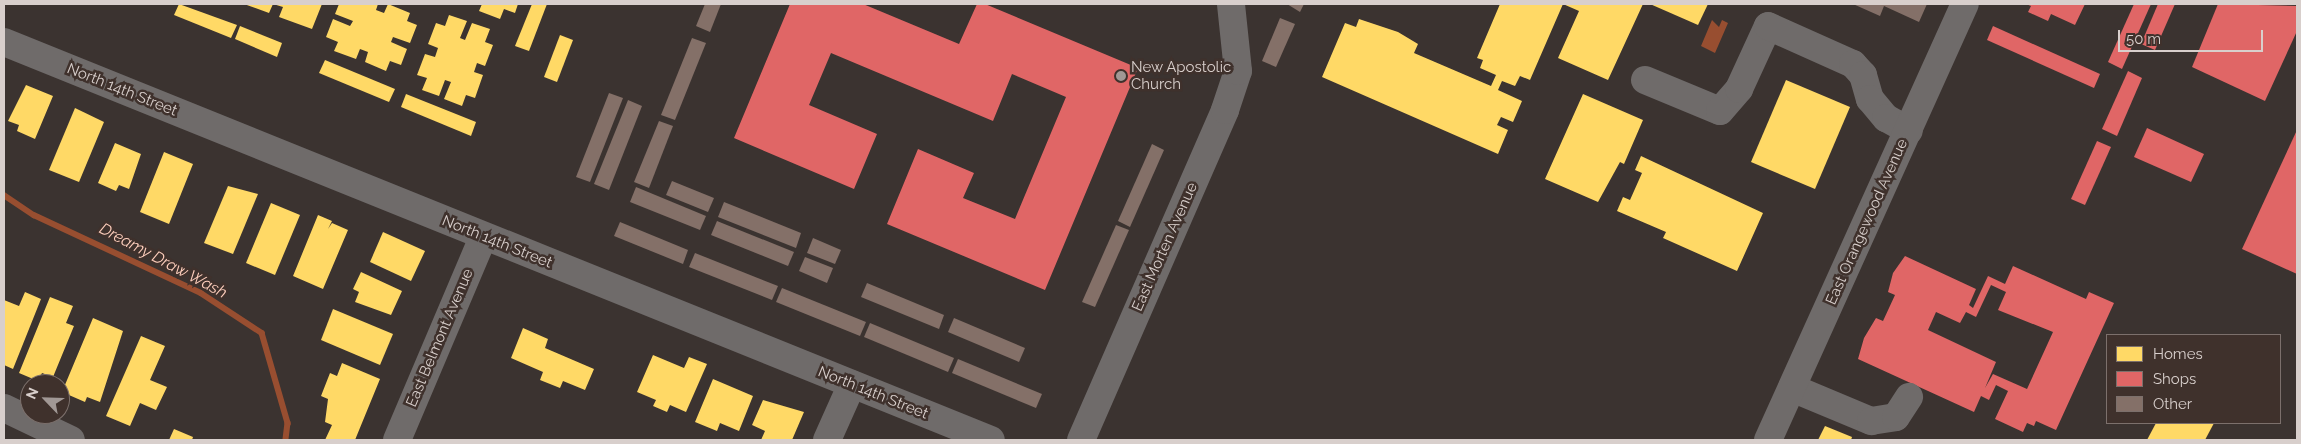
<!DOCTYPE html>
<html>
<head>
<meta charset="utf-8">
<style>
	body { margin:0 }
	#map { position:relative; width:2301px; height:444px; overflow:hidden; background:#3b3330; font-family:Raleway,sans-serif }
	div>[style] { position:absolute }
	.water>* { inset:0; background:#984e30 }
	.homes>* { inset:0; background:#ffd966 }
	.shops>* { inset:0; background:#e06666 }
	.stream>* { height:5.5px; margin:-2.75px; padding:0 2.75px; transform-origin:2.75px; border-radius:2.75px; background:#984e30 }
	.building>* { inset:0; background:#847068 }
	.minor>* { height:28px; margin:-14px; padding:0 14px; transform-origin:14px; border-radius:14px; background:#6f6b6a }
	.dots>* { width:14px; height:14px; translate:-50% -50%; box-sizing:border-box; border:2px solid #3f312c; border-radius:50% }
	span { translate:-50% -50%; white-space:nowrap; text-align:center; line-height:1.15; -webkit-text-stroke:5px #3f312c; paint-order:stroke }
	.poi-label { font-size:15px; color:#d8cfcc }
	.left { translate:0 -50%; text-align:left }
	.street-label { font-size:15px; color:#d8cfcc }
	.water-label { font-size:16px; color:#fecfbd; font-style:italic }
	.frame { position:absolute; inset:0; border:5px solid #d8cfcc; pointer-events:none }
	.legend { position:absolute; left:2106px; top:334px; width:175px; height:90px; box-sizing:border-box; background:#3f312c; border:1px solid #7c706c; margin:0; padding:6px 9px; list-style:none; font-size:15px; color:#d8cfcc }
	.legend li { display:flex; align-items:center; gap:10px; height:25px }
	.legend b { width:25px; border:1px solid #7c706c }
	.north { position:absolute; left:20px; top:374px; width:50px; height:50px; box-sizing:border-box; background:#3f312c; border:1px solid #7c706c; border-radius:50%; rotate:294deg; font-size:14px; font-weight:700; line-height:20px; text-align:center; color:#d8cfcc }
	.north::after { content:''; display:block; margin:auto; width:18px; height:22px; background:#a19895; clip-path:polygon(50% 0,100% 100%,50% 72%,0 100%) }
	.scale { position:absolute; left:2118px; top:30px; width:145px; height:22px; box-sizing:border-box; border:2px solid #d8cfcc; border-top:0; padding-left:6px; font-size:15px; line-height:18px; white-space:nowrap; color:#d8cfcc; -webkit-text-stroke:4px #3f312c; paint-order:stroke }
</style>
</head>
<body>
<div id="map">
	<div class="water">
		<i style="clip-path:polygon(1712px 20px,1719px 27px,1722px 20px,1728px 23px,1715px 53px,1701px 46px)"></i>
	</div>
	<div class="homes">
		<i style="clip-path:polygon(179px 4px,237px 25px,231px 38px,174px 15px)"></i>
		<i style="clip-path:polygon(244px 4px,322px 4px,312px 29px,279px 17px,283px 7px,273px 4px,269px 13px)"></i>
		<i style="clip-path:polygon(339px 4px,378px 4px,376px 10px,384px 13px,388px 4px,410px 13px,407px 21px,417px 25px,410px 43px,393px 37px,391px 42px,407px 49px,401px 65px,390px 61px,386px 71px,365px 62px,368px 52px,360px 49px,356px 59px,334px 51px,338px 42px,326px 37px,333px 19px,350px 26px,353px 21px,335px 14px)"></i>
		<i style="clip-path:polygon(482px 4px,518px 4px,515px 13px,504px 9px,500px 19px,479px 11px)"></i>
		<i style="clip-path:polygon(532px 4px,547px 4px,529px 51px,515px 46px)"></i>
		<i style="clip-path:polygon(1500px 4px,1643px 4px,1608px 80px,1558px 58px,1579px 11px,1563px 4px,1530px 80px,1520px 76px,1515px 86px,1502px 81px,1498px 90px,1522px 101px,1513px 122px,1501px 117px,1497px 125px,1508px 130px,1498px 154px,1322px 77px,1345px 23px,1356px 27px,1359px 19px,1398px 32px,1418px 44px,1414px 53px,1491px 86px,1496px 75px,1480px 68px,1483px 60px,1477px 58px)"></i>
		<i style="clip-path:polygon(1650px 4px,1708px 4px,1698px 25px)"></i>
		<i style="clip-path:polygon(449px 15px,467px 21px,460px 38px,465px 40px,472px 23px,490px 29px,485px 42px,493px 45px,485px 66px,477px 63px,474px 72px,483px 75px,475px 98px,466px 95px,462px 106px,444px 99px,451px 82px,445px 80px,439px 96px,422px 90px,427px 78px,417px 75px,425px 54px,435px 57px,438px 48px,428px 44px,436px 23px,445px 26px)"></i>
		<i style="clip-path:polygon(240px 26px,282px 43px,277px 57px,235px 39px)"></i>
		<i style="clip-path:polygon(560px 35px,573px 40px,557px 82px,544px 77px)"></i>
		<i style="clip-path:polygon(325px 60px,395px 89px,389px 102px,319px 73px)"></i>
		<i style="clip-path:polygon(1786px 80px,1850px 107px,1815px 189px,1751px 162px)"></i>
		<i style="clip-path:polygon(26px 85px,53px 96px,35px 139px,17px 131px,19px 125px,8px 121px)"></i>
		<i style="clip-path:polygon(406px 94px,476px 122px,471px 136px,401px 107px)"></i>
		<i style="clip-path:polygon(1583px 94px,1643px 120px,1624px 164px,1620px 162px,1598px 202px,1545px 179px)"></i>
		<i style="clip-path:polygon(75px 108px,104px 122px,79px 182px,49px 170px)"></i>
		<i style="clip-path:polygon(115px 143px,141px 154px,129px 189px,119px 185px,116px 191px,98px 183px)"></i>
		<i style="clip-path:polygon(164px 152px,193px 164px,169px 224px,140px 212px)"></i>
		<i style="clip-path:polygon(1641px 156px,1763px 213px,1737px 271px,1663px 238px,1666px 232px,1617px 211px,1623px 197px,1630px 200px,1642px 173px,1635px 170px)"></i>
		<i style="clip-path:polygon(228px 186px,258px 194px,233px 254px,204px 243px)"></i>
		<i style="clip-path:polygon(271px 203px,300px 215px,275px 275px,246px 263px)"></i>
		<i style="clip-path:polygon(318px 215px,332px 221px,328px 229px,332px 223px,348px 230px,323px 289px,293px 276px)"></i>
		<i style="clip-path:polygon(383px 232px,425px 251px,411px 281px,370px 262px)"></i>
		<i style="clip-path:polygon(361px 272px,402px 291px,391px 315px,355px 302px,359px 292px,353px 289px)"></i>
		<i style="clip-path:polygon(25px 292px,41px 299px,13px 369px,4px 365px,4px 300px,19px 306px)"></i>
		<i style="clip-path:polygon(50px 297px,73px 306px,66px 323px,74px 326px,53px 377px,42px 373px,38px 381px,19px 373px)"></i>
		<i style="clip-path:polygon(333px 309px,393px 334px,380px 365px,321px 340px)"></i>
		<i style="clip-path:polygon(93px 318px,123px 331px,100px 402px,87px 397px,85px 402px,62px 392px)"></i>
		<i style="clip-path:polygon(523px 328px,548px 339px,545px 348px,594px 369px,585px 390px,563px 381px,560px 388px,540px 380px,543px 372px,511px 358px)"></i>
		<i style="clip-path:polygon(141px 336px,165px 346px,150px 380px,167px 387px,156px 410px,140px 403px,130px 426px,106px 416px)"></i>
		<i style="clip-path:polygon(653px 355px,684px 368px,689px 357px,707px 364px,686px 412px,670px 405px,667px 412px,653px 406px,656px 400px,637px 392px)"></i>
		<i style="clip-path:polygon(342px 363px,380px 379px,355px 440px,325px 440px,332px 425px,325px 422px,328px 399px,321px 396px,330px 373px,337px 376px)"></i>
		<i style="clip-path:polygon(713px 379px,753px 396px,739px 431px,720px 423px,717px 431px,695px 422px)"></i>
		<i style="clip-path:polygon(763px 400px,804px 412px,792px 440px,761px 440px,765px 431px,752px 425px)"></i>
		<i style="clip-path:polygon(2156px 423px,2214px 423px,2205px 440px,2147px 440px)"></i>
		<i style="clip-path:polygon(1825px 426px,1852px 437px,1851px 440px,1818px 440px)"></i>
		<i style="clip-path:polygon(174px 429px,193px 437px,192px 440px,169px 440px)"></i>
	</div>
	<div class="shops">
		<i style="clip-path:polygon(790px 4px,863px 4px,959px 44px,977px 4px,985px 4px,1138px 68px,1045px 290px,887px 224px,918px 149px,974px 173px,963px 198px,1015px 219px,1066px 97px,1012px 74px,993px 121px,831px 53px,809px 105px,877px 134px,854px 189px,734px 138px)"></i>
		<i style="clip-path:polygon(2026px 4px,2085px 4px,2075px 25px,2051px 14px,2048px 21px,2028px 12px,2031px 6px)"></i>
		<i style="clip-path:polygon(2134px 4px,2151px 4px,2122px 69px,2108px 62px)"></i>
		<i style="clip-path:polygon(2158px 4px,2175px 4px,2155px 50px,2141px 44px)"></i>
		<i style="clip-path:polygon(2218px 4px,2297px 6px,2297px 31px,2265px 101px,2192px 67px)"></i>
		<i style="clip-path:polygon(1993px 26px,2100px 74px,2094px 88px,1987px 40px)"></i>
		<i style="clip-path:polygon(2128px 71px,2142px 78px,2117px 136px,2102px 129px)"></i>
		<i style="clip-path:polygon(2147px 128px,2204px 154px,2191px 182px,2134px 157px)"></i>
		<i style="clip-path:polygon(2297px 130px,2297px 274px,2242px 249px)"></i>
		<i style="clip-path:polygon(2097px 141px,2111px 147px,2085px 205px,2071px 199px)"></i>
		<i style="clip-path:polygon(evenodd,1905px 256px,1976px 289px,1969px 305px,1973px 308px,1988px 276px,2005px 284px,2013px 266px,2086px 299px,2089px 292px,2114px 303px,2056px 430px,2036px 421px,2034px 426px,2027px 423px,2023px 432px,1995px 419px,2008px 391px,1996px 385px,1989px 400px,1981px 396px,1974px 412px,1858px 359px,1864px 338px,1876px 318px,1883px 321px,1895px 295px,1888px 292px,1893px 273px,1905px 256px,1991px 285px,2006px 292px,1998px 310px,2053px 332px,2027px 389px,1993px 374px,1985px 388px,1996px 362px,1928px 330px,1936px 312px,1960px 323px,1966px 312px,1976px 317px,1991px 285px)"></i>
	</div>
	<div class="stream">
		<i style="left:4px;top:195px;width:36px;rotate:34deg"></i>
		<i style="left:34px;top:215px;width:184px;rotate:25deg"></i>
		<i style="left:201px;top:293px;width:73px;rotate:33.3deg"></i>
		<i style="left:262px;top:333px;width:94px;rotate:73.9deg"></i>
		<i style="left:288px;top:423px;width:17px;rotate:97deg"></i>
	</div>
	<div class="building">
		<i style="clip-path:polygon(705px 4px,721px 4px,710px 32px,696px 26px)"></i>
		<i style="clip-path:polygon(1287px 4px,1304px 4px,1300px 12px)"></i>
		<i style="clip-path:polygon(1853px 4px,1927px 4px,1919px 22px,1884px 6px,1880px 16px)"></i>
		<i style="clip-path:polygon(1280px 18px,1295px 24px,1276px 67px,1262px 61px)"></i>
		<i style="clip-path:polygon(692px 38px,706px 43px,675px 120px,661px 115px)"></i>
		<i style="clip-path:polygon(609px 93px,623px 98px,590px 182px,576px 177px)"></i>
		<i style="clip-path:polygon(628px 100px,642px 106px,609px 190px,594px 184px)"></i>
		<i style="clip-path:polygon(659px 121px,673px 126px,649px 188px,634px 182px)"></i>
		<i style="clip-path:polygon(1152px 144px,1164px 150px,1130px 227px,1118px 221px)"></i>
		<i style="clip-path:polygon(672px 181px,714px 198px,708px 212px,666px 195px)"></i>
		<i style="clip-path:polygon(636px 187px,706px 216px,700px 230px,630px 202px)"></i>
		<i style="clip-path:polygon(724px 202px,801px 233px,796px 248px,718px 217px)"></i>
		<i style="clip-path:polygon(717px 221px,794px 252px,788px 266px,711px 235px)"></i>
		<i style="clip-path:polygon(620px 222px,688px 250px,683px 264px,614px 236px)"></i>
		<i style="clip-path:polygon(1116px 225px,1129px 230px,1095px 307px,1082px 302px)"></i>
		<i style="clip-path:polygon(813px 238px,841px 250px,835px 264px,807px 253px)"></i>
		<i style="clip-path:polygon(695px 253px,778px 286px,772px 300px,689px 267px)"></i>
		<i style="clip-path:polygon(805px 257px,833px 268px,827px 283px,799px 271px)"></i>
		<i style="clip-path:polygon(867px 283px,944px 315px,939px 329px,861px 297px)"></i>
		<i style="clip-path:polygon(782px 288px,866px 322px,860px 336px,776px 302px)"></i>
		<i style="clip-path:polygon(954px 318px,1025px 348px,1019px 362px,948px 332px)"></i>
		<i style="clip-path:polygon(870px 323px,954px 358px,948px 372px,864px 337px)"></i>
		<i style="clip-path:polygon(958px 359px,1042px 394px,1036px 408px,952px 373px)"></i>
	</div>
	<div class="minor">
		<i style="left:4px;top:42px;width:1064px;rotate:21.96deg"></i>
		<i style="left:1645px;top:80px;width:81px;rotate:22.5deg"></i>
		<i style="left:1720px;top:111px;width:29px;rotate:-49deg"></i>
		<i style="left:1739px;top:89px;width:69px;rotate:-65.3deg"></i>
		<i style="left:1768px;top:26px;width:93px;rotate:24.1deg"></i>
		<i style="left:1853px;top:64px;width:15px;rotate:48deg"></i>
		<i style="left:1863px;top:75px;width:25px;rotate:74deg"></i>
		<i style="left:1870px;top:99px;width:25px;rotate:50deg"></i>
		<i style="left:1886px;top:118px;width:26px;rotate:29deg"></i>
		<i style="left:1792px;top:388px;width:86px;rotate:22.7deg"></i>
		<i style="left:1871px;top:421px;width:25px;rotate:-9deg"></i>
		<i style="left:1896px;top:417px;width:24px;rotate:-57deg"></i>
		<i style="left:4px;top:408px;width:74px;rotate:25.5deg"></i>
		<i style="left:397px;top:440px;width:220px;rotate:-67deg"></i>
		<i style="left:827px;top:440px;width:61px;rotate:-65.9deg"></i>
		<i style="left:1081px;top:440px;width:360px;rotate:-66.4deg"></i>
		<i style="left:1225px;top:110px;width:41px;rotate:-71.6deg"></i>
		<i style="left:1238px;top:71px;width:67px;rotate:-96deg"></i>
		<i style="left:1768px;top:440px;width:478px;rotate:-65.7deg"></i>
	</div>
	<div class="dots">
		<i style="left:1121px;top:76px;background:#a19895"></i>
	</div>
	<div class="poi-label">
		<span class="left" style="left:1131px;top:76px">New Apostolic<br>Church</span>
	</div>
	<div class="street-label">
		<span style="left:122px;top:90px;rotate:22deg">North 14th Street</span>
		<span style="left:1867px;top:222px;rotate:-66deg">East Orangewood Avenue</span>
		<span style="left:497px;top:242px;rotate:22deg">North 14th Street</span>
		<span style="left:1165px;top:247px;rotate:-66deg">East Morten Avenue</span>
		<span style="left:440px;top:338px;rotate:-67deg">East Belmont Avenue</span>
		<span style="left:873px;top:393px;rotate:22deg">North 14th Street</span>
	</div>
	<div class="water-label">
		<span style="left:163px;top:261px;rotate:28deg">Dreamy Draw Wash</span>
	</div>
	<div class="frame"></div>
	<ul class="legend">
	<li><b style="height:14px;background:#ffd966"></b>Homes</li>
	<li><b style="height:14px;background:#e06666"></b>Shops</li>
	<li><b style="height:14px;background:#847068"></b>Other</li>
	</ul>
	<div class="north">N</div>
	<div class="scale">50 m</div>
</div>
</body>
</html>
